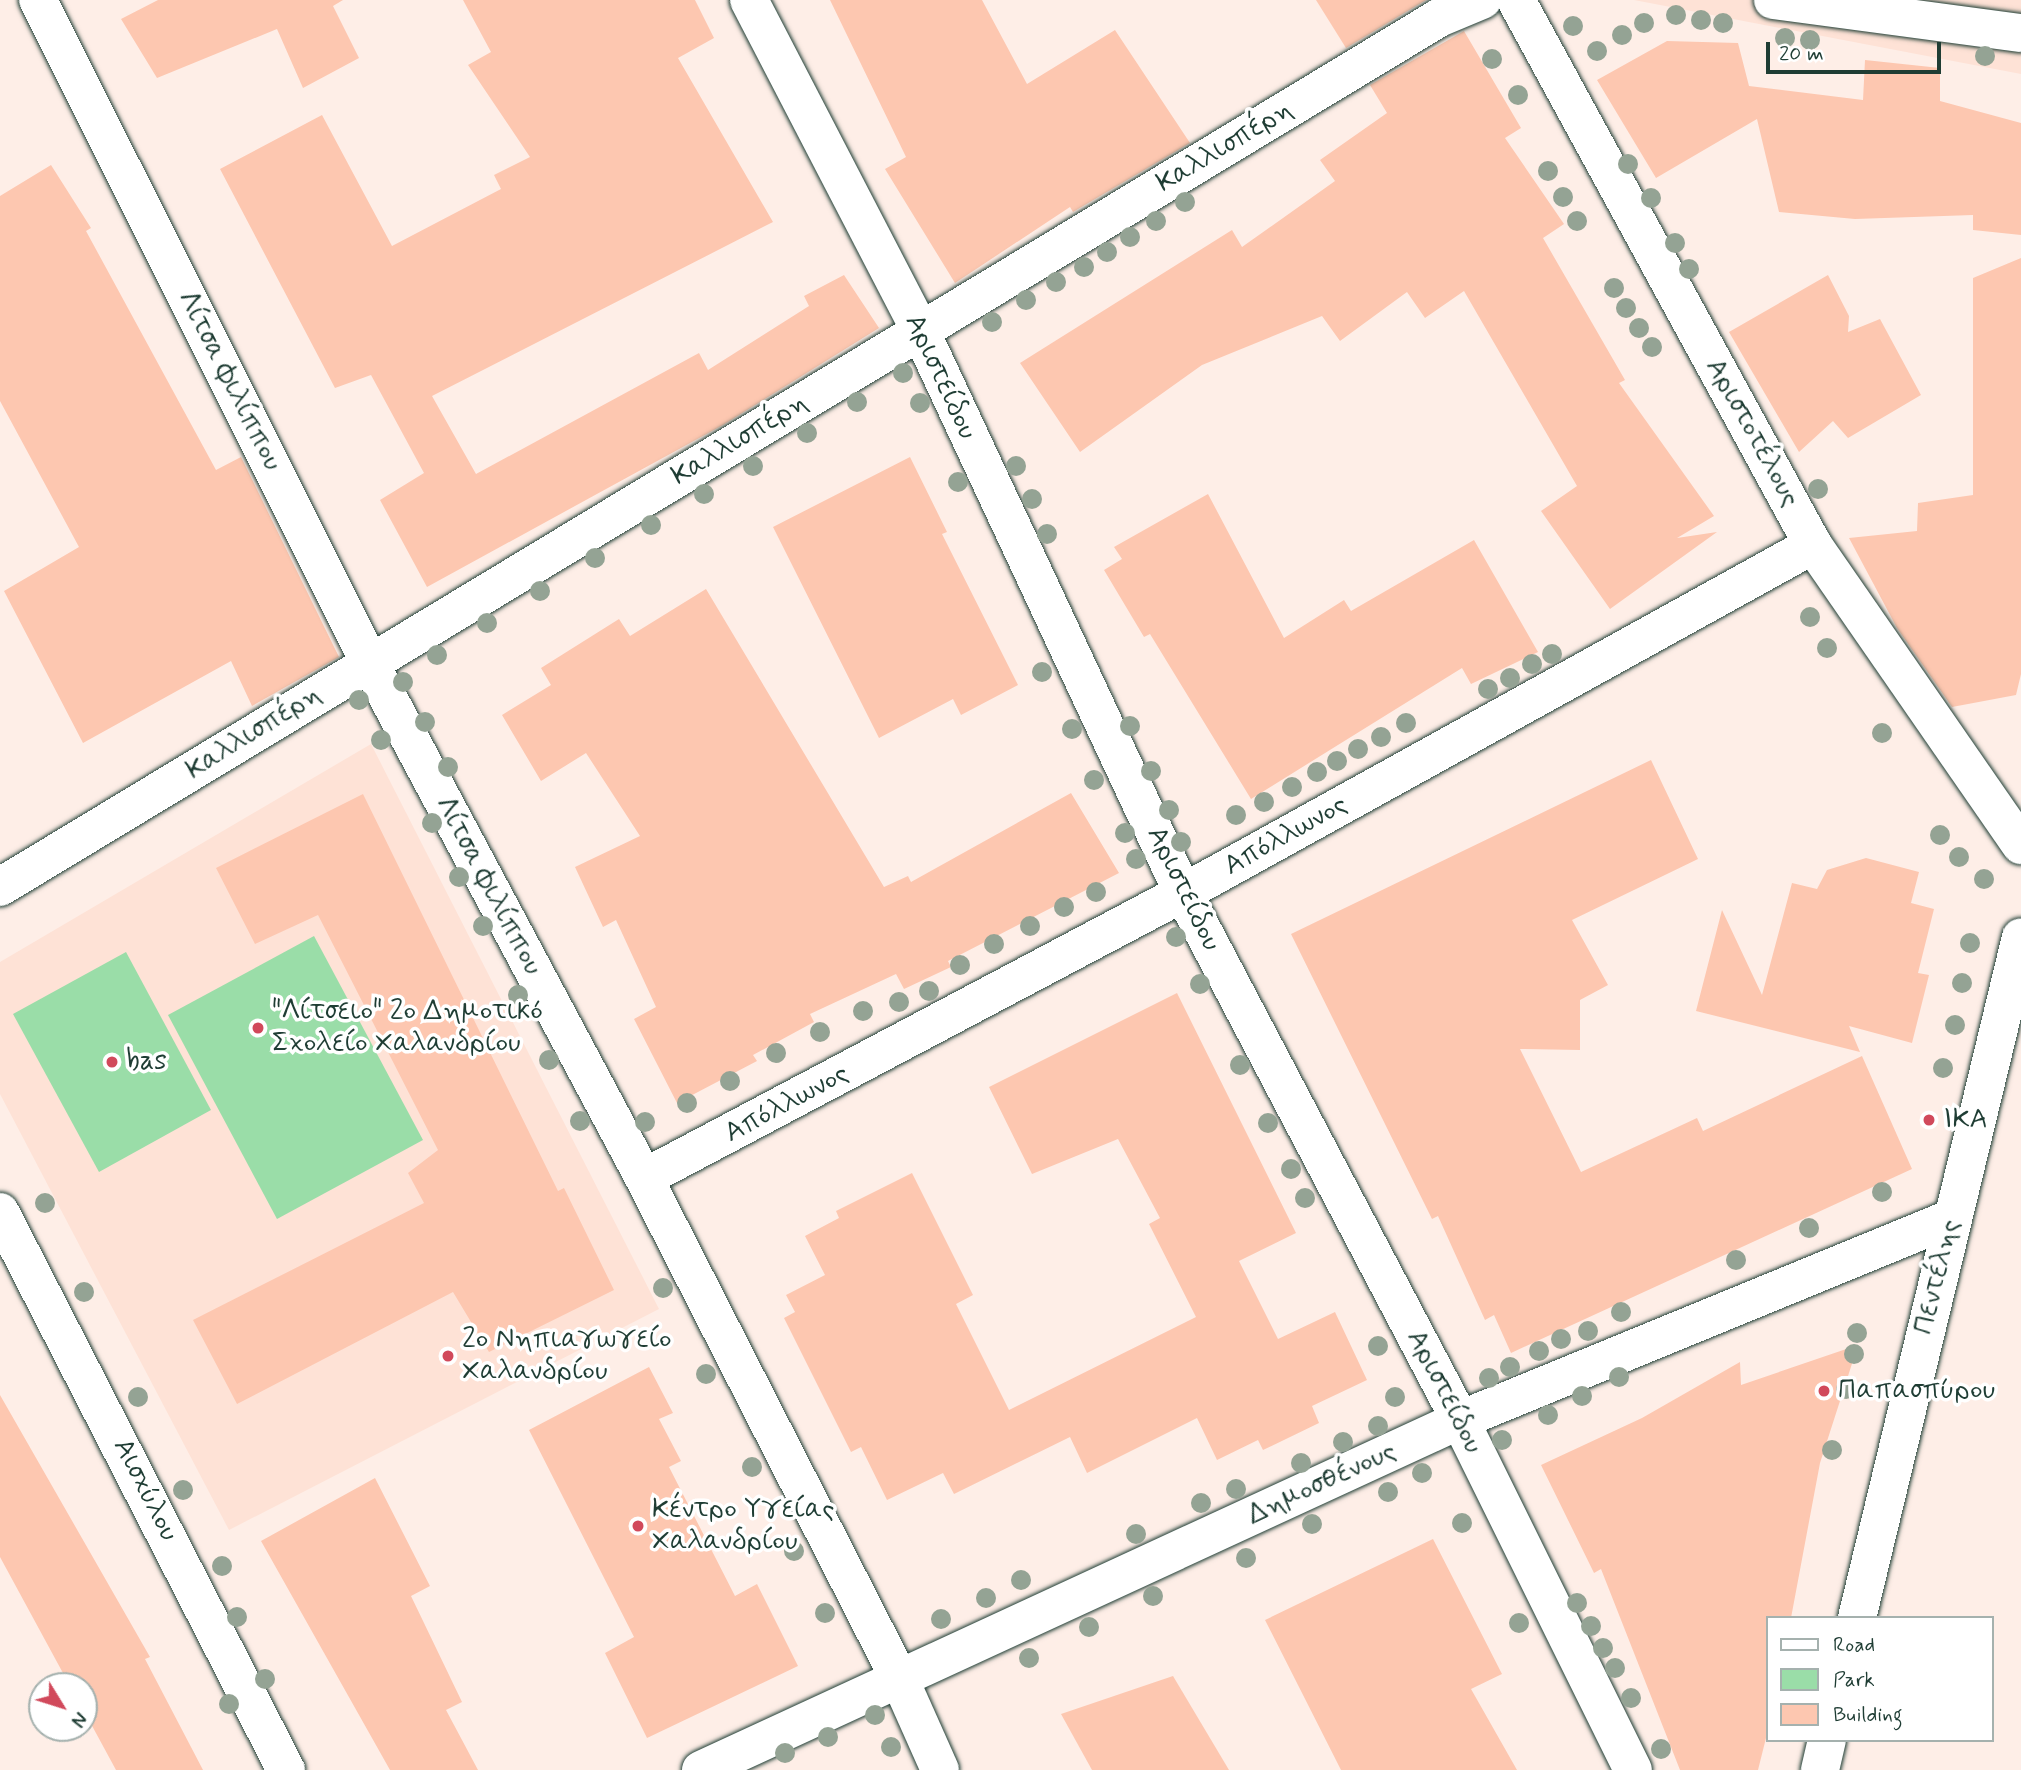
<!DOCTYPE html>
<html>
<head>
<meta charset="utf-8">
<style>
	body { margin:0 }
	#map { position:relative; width:2021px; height:1770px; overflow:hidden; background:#feeee7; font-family:Mynerve,sans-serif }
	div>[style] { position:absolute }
	.built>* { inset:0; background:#fee2d6 }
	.green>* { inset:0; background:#9adda8 }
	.building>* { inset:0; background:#fdc7b0 }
	.roads { filter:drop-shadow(0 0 2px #1f3d34) drop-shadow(0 0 2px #1f3d34) }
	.street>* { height:38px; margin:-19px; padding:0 19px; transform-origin:19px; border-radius:19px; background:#fff }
	.secondary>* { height:38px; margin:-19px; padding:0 19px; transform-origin:19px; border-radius:19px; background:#fff }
	.trees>* { width:20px; height:20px; margin:-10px; border-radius:50%; background:#94a394 }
	.dots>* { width:19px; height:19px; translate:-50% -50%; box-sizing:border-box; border:4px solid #fff; border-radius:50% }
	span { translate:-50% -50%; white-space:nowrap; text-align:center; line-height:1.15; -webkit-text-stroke:7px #fff; paint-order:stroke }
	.street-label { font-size:28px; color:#1f3d34 }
	.poi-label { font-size:28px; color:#1f3d34 }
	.left { translate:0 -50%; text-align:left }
	.legend { position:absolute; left:1766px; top:1616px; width:228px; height:126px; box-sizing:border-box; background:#fff; border:2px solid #a5b1ae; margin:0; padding:9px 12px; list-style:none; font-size:21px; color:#1f3d34 }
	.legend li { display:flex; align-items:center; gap:14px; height:35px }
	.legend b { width:35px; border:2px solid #a5b1ae }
	.north { position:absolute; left:28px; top:1672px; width:70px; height:70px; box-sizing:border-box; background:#fff; border:2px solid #a5b1ae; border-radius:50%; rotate:128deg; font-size:19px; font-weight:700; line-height:28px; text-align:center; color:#1f3d34 }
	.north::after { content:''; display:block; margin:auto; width:24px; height:32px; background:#d1495b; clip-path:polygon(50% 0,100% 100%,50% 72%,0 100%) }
	.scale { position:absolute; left:1766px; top:42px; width:175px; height:32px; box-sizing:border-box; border:4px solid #1f3d34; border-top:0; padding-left:9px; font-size:21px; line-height:24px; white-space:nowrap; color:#1f3d34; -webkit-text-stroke:5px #fff; paint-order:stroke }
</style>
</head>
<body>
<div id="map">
	<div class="built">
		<i style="clip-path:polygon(1634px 0,2021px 0,2021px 74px)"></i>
		<i style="clip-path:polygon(371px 744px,659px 1309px,229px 1530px,0 1094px,0 962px)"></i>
	</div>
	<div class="green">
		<i style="clip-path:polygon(314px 936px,423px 1140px,277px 1219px,168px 1015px)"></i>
		<i style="clip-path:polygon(126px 952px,211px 1110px,99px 1172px,13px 1014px)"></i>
	</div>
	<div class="building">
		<i style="clip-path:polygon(158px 0,343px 0,333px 6px,359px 58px,303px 88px,277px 29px,157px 78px,121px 19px)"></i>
		<i style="clip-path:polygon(463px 0,695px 0,714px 38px,678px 58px,773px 222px,432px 396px,476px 474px,699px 353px,708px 370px,809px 306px,804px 296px,844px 275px,879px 328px,723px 425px,427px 587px,380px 500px,424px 473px,371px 375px,335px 388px,220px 169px,322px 115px,392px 246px,501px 189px,494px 175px,530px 157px,468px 65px,491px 52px)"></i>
		<i style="clip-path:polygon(830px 0,982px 0,1027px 84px,1115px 30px,1190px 143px,1073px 212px,1070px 207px,955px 283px,885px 169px,906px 157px)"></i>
		<i style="clip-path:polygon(1316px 0,1426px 0,1346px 48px)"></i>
		<i style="clip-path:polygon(1464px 31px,1521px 128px,1505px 138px,1564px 224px,1543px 238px,1625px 380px,1619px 383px,1714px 516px,1677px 538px,1717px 532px,1610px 609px,1541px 511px,1577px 486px,1464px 291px,1425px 318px,1407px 292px,1340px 341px,1322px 316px,1202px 365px,1080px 452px,1020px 363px,1232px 230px,1242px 247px,1335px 181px,1320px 160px,1387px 113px,1370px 85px)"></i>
		<i style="clip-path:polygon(1667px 41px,1738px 43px,1749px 86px,1863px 100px,1865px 60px,1940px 68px,1940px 101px,2021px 123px,2021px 235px,1973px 230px,1973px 215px,1855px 219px,1779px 212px,1757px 119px,1656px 178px,1597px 80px)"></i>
		<i style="clip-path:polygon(51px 165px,91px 228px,86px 231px,216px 470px,241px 457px,339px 657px,252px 706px,231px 661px,83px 743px,4px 591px,79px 547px,0 401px,0 196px)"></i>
		<i style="clip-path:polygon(2021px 258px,2021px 674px,2016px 695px,1952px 707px,1897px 628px,1849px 538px,1917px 531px,1918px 503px,1973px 495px,1973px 278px)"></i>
		<i style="clip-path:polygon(1828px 275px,1849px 316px,1848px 332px,1880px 319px,1921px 395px,1848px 438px,1833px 421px,1799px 452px,1729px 332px)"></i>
		<i style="clip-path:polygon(910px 457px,947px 532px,942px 534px,1018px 685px,961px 715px,953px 699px,879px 738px,773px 527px)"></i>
		<i style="clip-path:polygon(1208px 494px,1284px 638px,1344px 600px,1351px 611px,1474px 540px,1538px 652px,1471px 684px,1462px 668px,1251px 799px,1150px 634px,1144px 637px,1104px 570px,1122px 559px,1114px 547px)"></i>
		<i style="clip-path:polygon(706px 589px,884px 887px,908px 876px,911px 882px,1071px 793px,1119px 873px,948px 961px,951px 967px,904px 989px,896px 974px,810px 1014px,814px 1022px,753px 1055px,757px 1061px,677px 1103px,634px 1019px,656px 1007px,616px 920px,603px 927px,575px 867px,640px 836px,586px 753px,541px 781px,502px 715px,551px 685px,541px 668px,619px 619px,630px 636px)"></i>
		<i style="clip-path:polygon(1651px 760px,1698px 859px,1572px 920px,1608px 985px,1580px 1000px,1580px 1050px,1520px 1049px,1581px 1172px,1697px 1118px,1703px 1131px,1862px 1056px,1912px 1169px,1511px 1353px,1494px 1315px,1485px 1320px,1438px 1216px,1432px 1219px,1291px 934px)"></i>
		<i style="clip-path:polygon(363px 794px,558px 1191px,564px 1188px,614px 1290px,489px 1352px,453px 1292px,237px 1404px,193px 1320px,424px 1203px,408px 1173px,438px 1150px,318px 915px,255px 944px,216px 868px)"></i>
		<i style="clip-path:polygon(1866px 858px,1919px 872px,1911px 903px,1934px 909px,1918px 973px,1929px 975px,1912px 1043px,1849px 1026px,1860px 1052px,1696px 1011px,1722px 910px,1762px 995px,1792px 883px,1817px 889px,1827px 870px)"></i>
		<i style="clip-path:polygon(1177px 993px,1296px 1233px,1239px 1261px,1278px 1339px,1335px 1312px,1367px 1380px,1312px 1406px,1319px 1423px,1263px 1450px,1258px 1440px,1217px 1460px,1197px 1418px,1087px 1473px,1070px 1437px,954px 1494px,943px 1473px,887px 1500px,861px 1447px,851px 1452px,784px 1318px,795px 1312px,786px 1295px,825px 1275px,805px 1236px,839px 1218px,836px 1211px,912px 1173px,973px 1295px,956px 1304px,1009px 1410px,1196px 1317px,1149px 1224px,1160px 1218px,1118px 1139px,1032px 1174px,989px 1087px)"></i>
		<i style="clip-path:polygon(1858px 1345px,1820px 1463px,1791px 1618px,1767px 1618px,1767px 1734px,1758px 1770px,1680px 1770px,1601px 1569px,1594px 1573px,1541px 1465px,1642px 1418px,1740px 1362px,1741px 1385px)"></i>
		<i style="clip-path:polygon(649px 1367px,673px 1413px,659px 1419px,681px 1461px,669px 1467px,735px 1596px,757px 1584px,798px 1666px,647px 1738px,605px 1653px,634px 1637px,529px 1430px)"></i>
		<i style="clip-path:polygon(0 1395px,150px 1657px,145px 1659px,203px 1770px,116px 1770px,84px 1711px,84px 1686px,70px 1686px,0 1557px)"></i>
		<i style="clip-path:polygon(375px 1478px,430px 1586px,411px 1596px,462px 1702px,446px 1710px,478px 1770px,390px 1770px,261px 1541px)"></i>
		<i style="clip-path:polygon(1433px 1539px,1502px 1674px,1471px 1689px,1517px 1770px,1341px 1770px,1265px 1620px)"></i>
		<i style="clip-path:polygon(1173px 1676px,1229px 1770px,1092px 1770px,1061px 1714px)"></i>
	</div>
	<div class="roads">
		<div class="street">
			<i style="left:38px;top:0;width:740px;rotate:63.43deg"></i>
			<i style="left:369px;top:662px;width:585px;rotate:61.94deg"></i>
			<i style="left:644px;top:1178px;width:564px;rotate:62.98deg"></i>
			<i style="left:900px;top:1680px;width:98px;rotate:66deg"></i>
			<i style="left:749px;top:0;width:374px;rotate:62.6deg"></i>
			<i style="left:921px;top:332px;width:619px;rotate:64.97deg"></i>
			<i style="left:1183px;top:893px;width:595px;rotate:62.27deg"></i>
			<i style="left:1460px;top:1420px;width:390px;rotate:63.7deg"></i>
			<i style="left:1773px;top:0;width:250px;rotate:7.6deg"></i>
			<i style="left:0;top:887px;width:1681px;rotate:-31.13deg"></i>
			<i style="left:1439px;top:18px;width:47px;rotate:-22.7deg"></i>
			<i style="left:644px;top:1178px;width:610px;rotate:-27.87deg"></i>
			<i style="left:1183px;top:893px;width:720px;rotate:-28.92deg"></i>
			<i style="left:0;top:1212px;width:627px;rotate:62.86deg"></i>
			<i style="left:701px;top:1770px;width:836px;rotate:-24.76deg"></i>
			<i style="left:1460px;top:1420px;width:532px;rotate:-22.32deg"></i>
		</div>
		<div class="secondary">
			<i style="left:1516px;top:0;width:621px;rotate:61.41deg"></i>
			<i style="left:1813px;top:545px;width:365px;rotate:55.3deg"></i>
			<i style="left:1857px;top:1618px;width:700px;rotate:-76.46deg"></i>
			<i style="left:1820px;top:1770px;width:31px;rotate:-77deg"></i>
		</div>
	</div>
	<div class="trees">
		<i style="left:1676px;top:15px"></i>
		<i style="left:1701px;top:20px"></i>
		<i style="left:1644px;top:23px"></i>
		<i style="left:1723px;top:23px"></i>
		<i style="left:1573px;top:26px"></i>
		<i style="left:1622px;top:35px"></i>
		<i style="left:1785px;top:38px"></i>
		<i style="left:1810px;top:40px"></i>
		<i style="left:1597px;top:51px"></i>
		<i style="left:1985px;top:56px"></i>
		<i style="left:1492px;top:59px"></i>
		<i style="left:1518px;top:95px"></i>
		<i style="left:1628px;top:164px"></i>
		<i style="left:1548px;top:171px"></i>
		<i style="left:1563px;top:197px"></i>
		<i style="left:1651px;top:198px"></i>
		<i style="left:1185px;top:202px"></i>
		<i style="left:1156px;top:221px"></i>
		<i style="left:1577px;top:221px"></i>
		<i style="left:1130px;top:237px"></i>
		<i style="left:1675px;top:243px"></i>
		<i style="left:1107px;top:252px"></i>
		<i style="left:1084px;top:267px"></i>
		<i style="left:1689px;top:269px"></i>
		<i style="left:1056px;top:282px"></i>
		<i style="left:1614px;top:288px"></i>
		<i style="left:1026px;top:300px"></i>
		<i style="left:1626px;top:308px"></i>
		<i style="left:992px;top:322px"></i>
		<i style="left:1639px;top:328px"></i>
		<i style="left:1652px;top:347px"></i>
		<i style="left:903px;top:373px"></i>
		<i style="left:857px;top:402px"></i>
		<i style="left:920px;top:403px"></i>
		<i style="left:807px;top:433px"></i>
		<i style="left:753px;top:466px"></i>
		<i style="left:1016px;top:466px"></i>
		<i style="left:958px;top:482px"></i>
		<i style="left:1818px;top:489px"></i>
		<i style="left:704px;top:494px"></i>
		<i style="left:1032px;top:499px"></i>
		<i style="left:651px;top:525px"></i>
		<i style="left:1047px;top:534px"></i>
		<i style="left:595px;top:558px"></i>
		<i style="left:540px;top:591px"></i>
		<i style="left:1810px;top:617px"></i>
		<i style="left:487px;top:623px"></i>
		<i style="left:1827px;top:648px"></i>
		<i style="left:1552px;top:654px"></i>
		<i style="left:437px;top:655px"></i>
		<i style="left:1532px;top:664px"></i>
		<i style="left:1042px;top:672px"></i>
		<i style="left:1510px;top:678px"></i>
		<i style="left:403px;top:682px"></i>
		<i style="left:1488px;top:689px"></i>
		<i style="left:359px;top:700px"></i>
		<i style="left:425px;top:722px"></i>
		<i style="left:1406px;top:723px"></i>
		<i style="left:1130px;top:726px"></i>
		<i style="left:1072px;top:729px"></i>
		<i style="left:1882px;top:733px"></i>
		<i style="left:1381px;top:737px"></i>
		<i style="left:381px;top:740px"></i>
		<i style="left:1358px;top:749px"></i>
		<i style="left:1337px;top:761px"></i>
		<i style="left:448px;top:767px"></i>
		<i style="left:1151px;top:771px"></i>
		<i style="left:1317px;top:772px"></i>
		<i style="left:1094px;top:780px"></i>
		<i style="left:1292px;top:787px"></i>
		<i style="left:1264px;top:802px"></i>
		<i style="left:1169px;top:810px"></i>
		<i style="left:1236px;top:815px"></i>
		<i style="left:432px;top:823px"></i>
		<i style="left:1125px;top:833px"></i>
		<i style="left:1940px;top:835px"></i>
		<i style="left:1181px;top:842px"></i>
		<i style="left:1959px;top:857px"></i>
		<i style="left:1136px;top:859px"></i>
		<i style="left:459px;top:877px"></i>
		<i style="left:1984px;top:879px"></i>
		<i style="left:1096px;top:892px"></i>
		<i style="left:1064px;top:907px"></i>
		<i style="left:483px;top:926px"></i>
		<i style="left:1030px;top:926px"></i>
		<i style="left:1176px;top:937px"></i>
		<i style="left:1970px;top:943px"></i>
		<i style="left:994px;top:944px"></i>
		<i style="left:960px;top:965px"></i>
		<i style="left:1962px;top:983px"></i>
		<i style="left:1200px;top:984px"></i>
		<i style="left:929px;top:991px"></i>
		<i style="left:518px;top:995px"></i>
		<i style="left:899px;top:1002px"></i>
		<i style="left:863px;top:1011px"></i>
		<i style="left:1955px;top:1025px"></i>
		<i style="left:820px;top:1032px"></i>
		<i style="left:776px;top:1053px"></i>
		<i style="left:549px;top:1060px"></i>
		<i style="left:1240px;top:1065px"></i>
		<i style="left:1943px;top:1068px"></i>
		<i style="left:730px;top:1081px"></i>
		<i style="left:687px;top:1103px"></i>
		<i style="left:580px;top:1121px"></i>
		<i style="left:645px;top:1122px"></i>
		<i style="left:1268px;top:1123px"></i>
		<i style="left:1291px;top:1169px"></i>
		<i style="left:1882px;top:1192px"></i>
		<i style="left:1305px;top:1198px"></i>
		<i style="left:45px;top:1203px"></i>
		<i style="left:1809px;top:1228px"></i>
		<i style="left:1736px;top:1260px"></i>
		<i style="left:663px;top:1288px"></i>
		<i style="left:84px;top:1292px"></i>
		<i style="left:1621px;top:1312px"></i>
		<i style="left:1588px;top:1331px"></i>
		<i style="left:1857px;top:1333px"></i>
		<i style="left:1561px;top:1339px"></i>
		<i style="left:1378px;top:1346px"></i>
		<i style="left:1539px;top:1351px"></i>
		<i style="left:1854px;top:1354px"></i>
		<i style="left:1510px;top:1367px"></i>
		<i style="left:706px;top:1374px"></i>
		<i style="left:1619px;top:1377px"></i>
		<i style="left:1489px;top:1378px"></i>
		<i style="left:1846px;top:1389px"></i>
		<i style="left:1582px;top:1396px"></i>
		<i style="left:138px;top:1397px"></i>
		<i style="left:1395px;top:1397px"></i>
		<i style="left:1548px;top:1415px"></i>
		<i style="left:1378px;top:1426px"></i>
		<i style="left:1502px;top:1440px"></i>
		<i style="left:1343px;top:1442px"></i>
		<i style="left:1832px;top:1450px"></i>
		<i style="left:1301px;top:1463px"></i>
		<i style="left:752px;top:1467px"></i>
		<i style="left:1422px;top:1473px"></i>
		<i style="left:1236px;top:1489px"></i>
		<i style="left:183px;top:1490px"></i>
		<i style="left:1388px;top:1492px"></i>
		<i style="left:1201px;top:1503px"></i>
		<i style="left:1462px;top:1523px"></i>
		<i style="left:1312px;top:1524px"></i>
		<i style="left:1136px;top:1534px"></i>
		<i style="left:794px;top:1551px"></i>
		<i style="left:1246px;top:1558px"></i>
		<i style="left:222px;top:1566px"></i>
		<i style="left:1021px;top:1580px"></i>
		<i style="left:1153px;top:1596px"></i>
		<i style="left:986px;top:1598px"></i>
		<i style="left:1577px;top:1603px"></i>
		<i style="left:825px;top:1613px"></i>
		<i style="left:237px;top:1617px"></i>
		<i style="left:941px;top:1619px"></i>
		<i style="left:1519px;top:1623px"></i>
		<i style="left:1591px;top:1626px"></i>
		<i style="left:1089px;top:1627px"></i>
		<i style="left:1603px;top:1648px"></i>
		<i style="left:1029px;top:1658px"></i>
		<i style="left:1615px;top:1668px"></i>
		<i style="left:265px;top:1679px"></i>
		<i style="left:1631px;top:1698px"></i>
		<i style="left:229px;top:1704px"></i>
		<i style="left:875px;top:1715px"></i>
		<i style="left:828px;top:1737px"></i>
		<i style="left:891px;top:1747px"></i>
		<i style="left:1661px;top:1749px"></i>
		<i style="left:785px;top:1753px"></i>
	</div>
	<div class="dots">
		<i style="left:258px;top:1028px;background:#d1495b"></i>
		<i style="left:112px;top:1062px;background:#d1495b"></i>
		<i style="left:1929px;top:1120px;background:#d1495b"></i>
		<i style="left:448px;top:1356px;background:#d1495b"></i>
		<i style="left:1824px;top:1391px;background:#d1495b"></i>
		<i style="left:638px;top:1526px;background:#d1495b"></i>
	</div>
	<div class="street-label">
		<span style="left:1225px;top:147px;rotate:-31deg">Καλλισπέρη</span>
		<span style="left:940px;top:377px;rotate:65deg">Αριστείδου</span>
		<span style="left:229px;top:381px;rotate:63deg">Λίτσα Φιλίππου</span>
		<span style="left:1752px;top:433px;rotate:61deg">Αριστοτέλους</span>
		<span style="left:740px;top:440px;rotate:-31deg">Καλλισπέρη</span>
		<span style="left:254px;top:733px;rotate:-32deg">Καλλισπέρη</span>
		<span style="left:1286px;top:836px;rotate:-29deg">Απόλλωνος</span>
		<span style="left:488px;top:886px;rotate:62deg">Λίτσα Φιλίππου</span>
		<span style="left:1183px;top:889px;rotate:64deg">Αριστείδου</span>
		<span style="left:787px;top:1104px;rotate:-28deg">Απόλλωνος</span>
		<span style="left:1938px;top:1277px;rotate:-76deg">Πεντέλης</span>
		<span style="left:1444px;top:1392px;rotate:63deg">Αριστείδου</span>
		<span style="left:1322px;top:1484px;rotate:-25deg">Δημοσθένους</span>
		<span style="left:145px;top:1490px;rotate:63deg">Αισχύλου</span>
	</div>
	<div class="poi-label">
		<span class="left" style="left:272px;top:1028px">"Λίτσειο" 2ο Δημοτικό<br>Σχολείο Χαλανδρίου</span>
		<span class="left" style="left:126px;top:1062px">bas</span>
		<span class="left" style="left:1943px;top:1120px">ΙΚΑ</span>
		<span class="left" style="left:462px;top:1356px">2ο Νηπιαγωγείο<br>Χαλανδρίου</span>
		<span class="left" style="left:1838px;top:1391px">Παπασπύρου</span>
		<span class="left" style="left:652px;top:1526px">Κέντρο Υγείας<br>Χαλανδρίου</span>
	</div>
	<ul class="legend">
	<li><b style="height:9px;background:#fff"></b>Road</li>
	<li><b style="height:19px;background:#9adda8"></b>Park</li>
	<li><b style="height:19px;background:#fdc7b0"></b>Building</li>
	</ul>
	<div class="north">N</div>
	<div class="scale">20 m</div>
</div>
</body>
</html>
